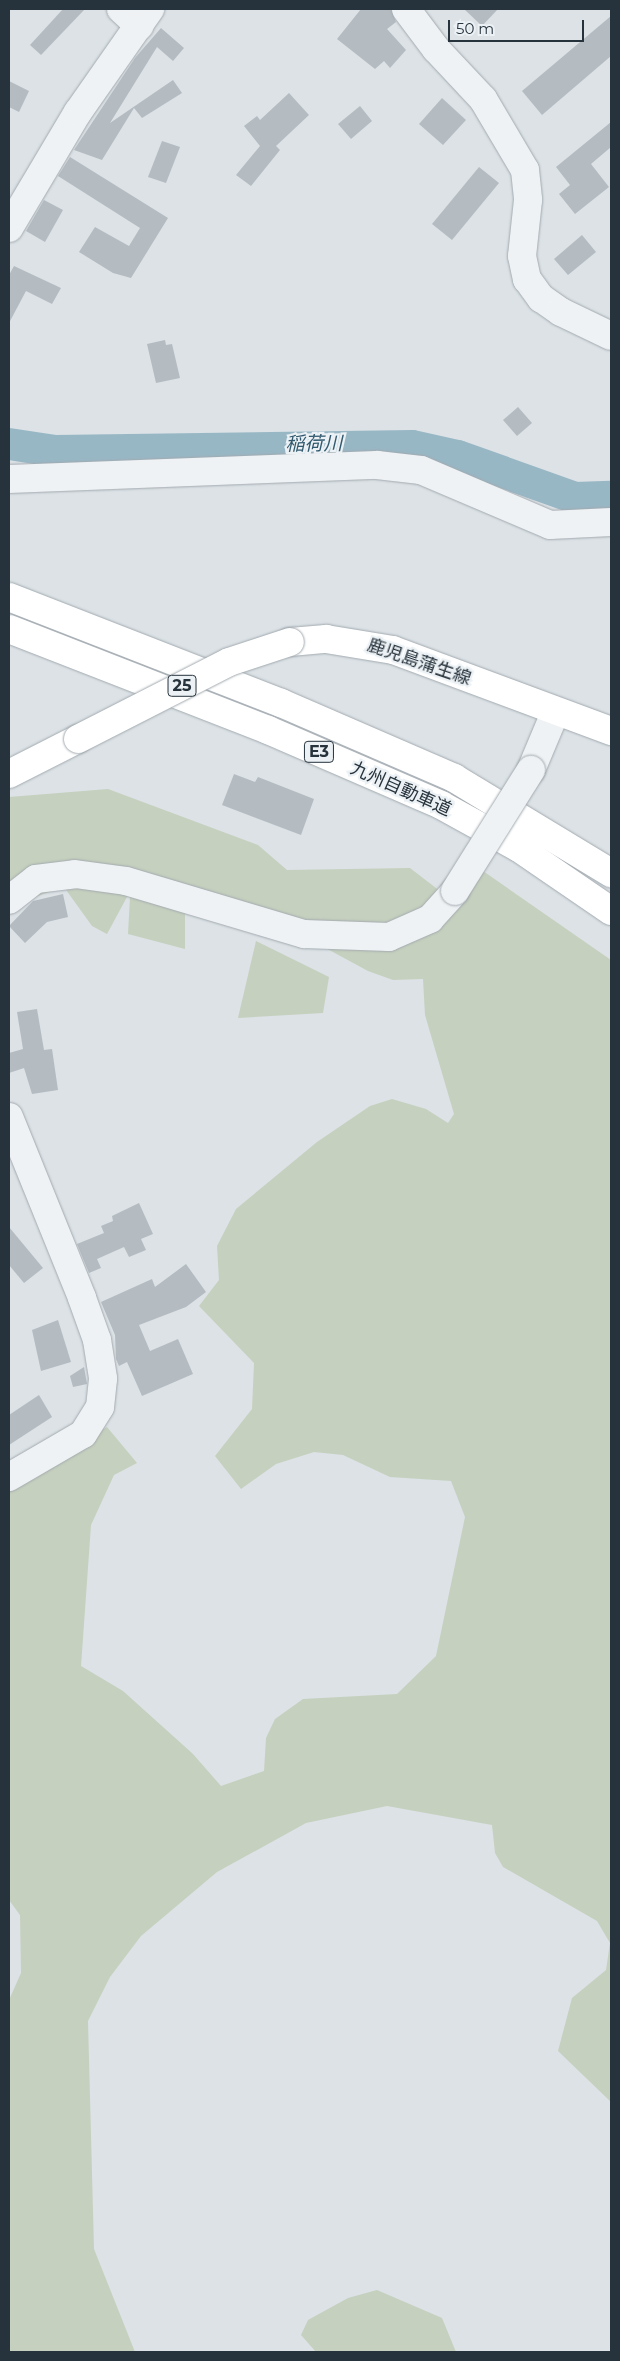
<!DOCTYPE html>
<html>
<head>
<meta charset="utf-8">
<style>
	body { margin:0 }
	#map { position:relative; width:620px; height:2361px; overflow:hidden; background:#dce2e6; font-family:Montserrat,"Noto Sans JP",sans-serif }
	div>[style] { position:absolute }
	.green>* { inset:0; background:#c6d0be }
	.river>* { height:32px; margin:-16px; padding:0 16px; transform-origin:16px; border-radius:16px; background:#98b7c5 }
	.building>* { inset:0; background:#b4bcc2 }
	.roads { filter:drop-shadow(0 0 1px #a2aab0) drop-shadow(0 0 1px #a2aab0) }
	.minor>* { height:28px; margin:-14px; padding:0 14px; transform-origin:14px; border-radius:14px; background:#eff2f4 }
	.major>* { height:28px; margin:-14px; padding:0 14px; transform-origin:14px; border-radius:14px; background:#fff }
	.highway>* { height:28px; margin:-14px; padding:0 14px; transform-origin:14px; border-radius:14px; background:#fff }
	.bridges { filter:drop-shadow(0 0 1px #a2aab0) drop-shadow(0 0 1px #a2aab0) }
	.minor-bridge>* { height:28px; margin:-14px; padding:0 14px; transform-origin:14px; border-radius:14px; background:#eff2f4 }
	.major-bridge>* { height:28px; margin:-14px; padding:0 14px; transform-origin:14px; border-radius:14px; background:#fff }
	span { translate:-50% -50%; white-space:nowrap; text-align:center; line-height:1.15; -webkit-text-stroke:4.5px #ebf1f4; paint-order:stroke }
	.shield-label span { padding:1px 4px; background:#ebf1f4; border:1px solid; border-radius:4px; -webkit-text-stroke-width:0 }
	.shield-label { font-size:16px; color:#27333c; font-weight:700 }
	.street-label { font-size:18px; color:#27333c }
	.water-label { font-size:19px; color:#32596e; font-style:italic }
	.frame { position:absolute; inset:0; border:10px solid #27333c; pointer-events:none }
	.scale { position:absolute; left:448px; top:20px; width:136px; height:22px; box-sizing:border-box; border:2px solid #27333c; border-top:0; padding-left:6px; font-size:15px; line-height:18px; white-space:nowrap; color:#27333c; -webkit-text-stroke:4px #ebf1f4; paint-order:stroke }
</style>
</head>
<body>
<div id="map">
	<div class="green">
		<i style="clip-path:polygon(108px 789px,258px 845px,287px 870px,410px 868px,458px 905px,483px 871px,611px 960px,611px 2102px,558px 2051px,572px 1998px,606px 1970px,610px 1943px,597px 1921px,503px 1867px,495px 1853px,492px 1825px,387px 1806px,306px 1823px,217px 1872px,141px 1936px,110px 1977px,88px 2021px,94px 2249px,135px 2352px,9px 2352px,9px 2000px,21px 1973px,20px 1915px,9px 1900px,9px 1483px,107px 1427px,137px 1463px,114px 1475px,91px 1525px,81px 1666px,123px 1691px,193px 1754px,221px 1786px,264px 1771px,266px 1738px,275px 1719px,303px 1699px,397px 1694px,436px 1656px,465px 1517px,451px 1481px,390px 1477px,343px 1455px,314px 1452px,276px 1464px,241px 1489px,215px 1456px,252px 1409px,254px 1363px,199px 1306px,219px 1280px,217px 1246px,236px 1209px,317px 1142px,370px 1106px,392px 1099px,426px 1109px,448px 1123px,454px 1114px,425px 1015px,423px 979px,393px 980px,368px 971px,261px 913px,134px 884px,107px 934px,92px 926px,64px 887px,9px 906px,9px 797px)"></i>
		<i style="clip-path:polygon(130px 897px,185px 911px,185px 949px,128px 934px)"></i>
		<i style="clip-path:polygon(256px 941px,329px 977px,323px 1013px,238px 1018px)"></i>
		<i style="clip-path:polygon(377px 2290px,442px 2318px,456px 2352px,316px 2352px,301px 2335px,308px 2320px,348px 2298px)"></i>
	</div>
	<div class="river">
		<i style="left:9px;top:444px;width:47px;rotate:8.7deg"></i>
		<i style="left:55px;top:451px;width:357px;rotate:-0.8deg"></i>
		<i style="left:412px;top:446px;width:47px;rotate:12.3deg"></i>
		<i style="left:458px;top:456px;width:124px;rotate:19.7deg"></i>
		<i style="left:575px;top:498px;width:36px;rotate:-2deg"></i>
	</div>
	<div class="building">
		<i style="clip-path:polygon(63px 9px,85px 9px,41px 55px,30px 45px)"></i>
		<i style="clip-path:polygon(361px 9px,391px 9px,396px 22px,387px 29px,406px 50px,390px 68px,384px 61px,375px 69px,337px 39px)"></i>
		<i style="clip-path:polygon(464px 9px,498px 9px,482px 26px)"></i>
		<i style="clip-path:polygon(611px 16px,611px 56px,542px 115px,522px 91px)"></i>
		<i style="clip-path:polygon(161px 28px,184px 48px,173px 61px,157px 47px,110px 123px,173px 80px,182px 93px,142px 118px,134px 108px,102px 160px,74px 150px,135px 58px)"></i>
		<i style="clip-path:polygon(9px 81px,29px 91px,19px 112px,9px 107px)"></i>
		<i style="clip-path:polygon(289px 93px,309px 115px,276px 146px,280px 150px,251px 186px,236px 175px,260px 146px,244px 126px,257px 116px,260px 120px)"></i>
		<i style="clip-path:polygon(442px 98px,466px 120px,443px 145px,419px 124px)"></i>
		<i style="clip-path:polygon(360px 106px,372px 121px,351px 139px,338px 124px)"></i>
		<i style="clip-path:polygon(611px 122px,611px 147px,591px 164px,609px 187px,575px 214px,559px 194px,570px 185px,556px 167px)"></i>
		<i style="clip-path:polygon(162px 141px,180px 147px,166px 183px,148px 177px)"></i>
		<i style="clip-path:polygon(70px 157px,168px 218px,131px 278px,113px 273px,79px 252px,95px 227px,129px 246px,140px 228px,58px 176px)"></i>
		<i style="clip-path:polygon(479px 167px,499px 183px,452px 240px,432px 224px)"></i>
		<i style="clip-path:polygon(44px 200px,63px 210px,45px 242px,26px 231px)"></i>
		<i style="clip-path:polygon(582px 235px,596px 252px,568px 275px,554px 259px)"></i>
		<i style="clip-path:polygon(14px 266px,61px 288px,52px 304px,26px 291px,9px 323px,9px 275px)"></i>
		<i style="clip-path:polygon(165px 340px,166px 345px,172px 344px,180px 378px,156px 383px,147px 344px)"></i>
		<i style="clip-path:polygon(518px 407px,532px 423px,517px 436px,503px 420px)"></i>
		<i style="clip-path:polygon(234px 774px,255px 782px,258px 777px,314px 799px,301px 835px,222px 805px)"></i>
		<i style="clip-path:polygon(63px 894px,68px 917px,47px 922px,25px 943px,9px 926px,33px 901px)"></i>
		<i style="clip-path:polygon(37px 1009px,44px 1050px,52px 1049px,58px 1090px,32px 1094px,24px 1068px,9px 1073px,9px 1053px,23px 1049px,17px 1012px)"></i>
		<i style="clip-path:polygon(139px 1203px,153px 1234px,141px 1239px,146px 1250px,129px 1257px,124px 1247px,97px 1259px,101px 1268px,89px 1273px,77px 1244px,104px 1233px,101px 1226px,113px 1221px,112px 1216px)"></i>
		<i style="clip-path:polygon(9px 1227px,43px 1268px,24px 1283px,9px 1265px)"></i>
		<i style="clip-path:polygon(186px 1264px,206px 1292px,186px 1307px,139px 1325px,150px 1351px,178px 1339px,193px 1374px,142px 1396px,127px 1362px,119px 1366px,116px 1359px,115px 1335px,101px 1302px,152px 1279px,155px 1287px)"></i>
		<i style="clip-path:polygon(58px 1320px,71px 1362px,41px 1371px,32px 1330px)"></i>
		<i style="clip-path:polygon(84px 1367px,87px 1384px,73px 1387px,70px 1376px)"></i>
		<i style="clip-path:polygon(39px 1395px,52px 1417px,9px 1445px,9px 1415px)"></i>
	</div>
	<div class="roads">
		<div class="minor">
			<i style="left:121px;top:9px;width:25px;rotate:43deg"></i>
			<i style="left:406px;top:9px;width:50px;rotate:53.1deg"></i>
			<i style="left:436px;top:49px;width:69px;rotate:46.8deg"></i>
			<i style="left:483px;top:99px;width:82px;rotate:59.4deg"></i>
			<i style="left:525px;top:170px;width:30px;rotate:84deg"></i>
			<i style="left:528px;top:200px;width:56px;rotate:96.1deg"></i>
			<i style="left:522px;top:256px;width:24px;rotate:78deg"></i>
			<i style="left:527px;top:279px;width:24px;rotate:54deg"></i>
			<i style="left:541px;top:298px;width:24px;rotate:35deg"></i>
			<i style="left:561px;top:312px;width:55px;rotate:25.6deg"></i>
			<i style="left:9px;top:228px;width:135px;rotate:-59.3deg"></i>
			<i style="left:78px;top:112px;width:126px;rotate:-55deg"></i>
			<i style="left:9px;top:479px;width:368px;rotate:-2.2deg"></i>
			<i style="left:377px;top:465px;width:44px;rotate:6.5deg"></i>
			<i style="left:421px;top:470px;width:140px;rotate:23.1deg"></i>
			<i style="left:550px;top:525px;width:61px;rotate:-2.8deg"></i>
			<i style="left:531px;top:770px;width:62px;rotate:-67.2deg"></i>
			<i style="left:9px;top:900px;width:34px;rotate:-38deg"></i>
			<i style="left:36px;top:879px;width:39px;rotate:-7deg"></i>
			<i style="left:75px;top:874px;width:51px;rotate:7.8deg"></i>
			<i style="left:126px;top:881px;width:186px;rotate:16.6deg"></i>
			<i style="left:304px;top:934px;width:85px;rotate:2deg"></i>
			<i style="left:389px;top:937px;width:45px;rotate:-23.7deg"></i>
			<i style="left:430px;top:919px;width:38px;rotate:-48deg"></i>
			<i style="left:9px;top:1117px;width:195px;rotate:68deg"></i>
			<i style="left:82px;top:1298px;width:45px;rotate:70.3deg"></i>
			<i style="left:97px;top:1340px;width:39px;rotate:81deg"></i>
			<i style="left:103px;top:1379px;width:28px;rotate:96deg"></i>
			<i style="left:100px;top:1407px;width:32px;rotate:122deg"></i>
			<i style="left:83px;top:1434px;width:86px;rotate:149.8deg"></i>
		</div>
		<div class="major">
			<i style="left:290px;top:642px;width:36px;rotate:-5deg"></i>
			<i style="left:326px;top:639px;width:68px;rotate:9.3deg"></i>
			<i style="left:393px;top:650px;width:233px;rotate:20.4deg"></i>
			<i style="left:9px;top:774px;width:77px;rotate:-26.9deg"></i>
		</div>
		<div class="highway">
			<i style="left:9px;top:597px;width:292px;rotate:21.3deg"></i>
			<i style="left:281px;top:703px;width:189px;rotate:23.4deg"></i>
			<i style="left:454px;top:778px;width:184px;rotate:31.2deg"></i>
			<i style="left:9px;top:629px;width:278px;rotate:21.3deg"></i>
			<i style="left:268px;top:730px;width:189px;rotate:23.4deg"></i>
			<i style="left:441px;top:805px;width:89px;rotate:28.9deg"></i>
			<i style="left:519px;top:848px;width:112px;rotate:34.4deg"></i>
		</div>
	</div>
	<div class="bridges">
		<div class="minor-bridge">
			<i style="left:455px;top:891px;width:143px;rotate:-57.9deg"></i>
		</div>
		<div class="major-bridge">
			<i style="left:78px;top:739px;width:169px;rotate:-27deg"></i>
			<i style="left:229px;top:662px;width:64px;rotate:-18.2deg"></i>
		</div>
	</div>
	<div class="shield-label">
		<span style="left:182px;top:686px">25</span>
		<span style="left:319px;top:752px">E3</span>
	</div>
	<div class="street-label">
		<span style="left:419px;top:662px;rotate:19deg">鹿児島蒲生線</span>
		<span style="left:401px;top:789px;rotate:24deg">九州自動車道</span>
	</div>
	<div class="water-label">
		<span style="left:314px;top:444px;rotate:-1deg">稲荷川</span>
	</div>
	<div class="frame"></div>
	<div class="scale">50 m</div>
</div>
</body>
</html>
